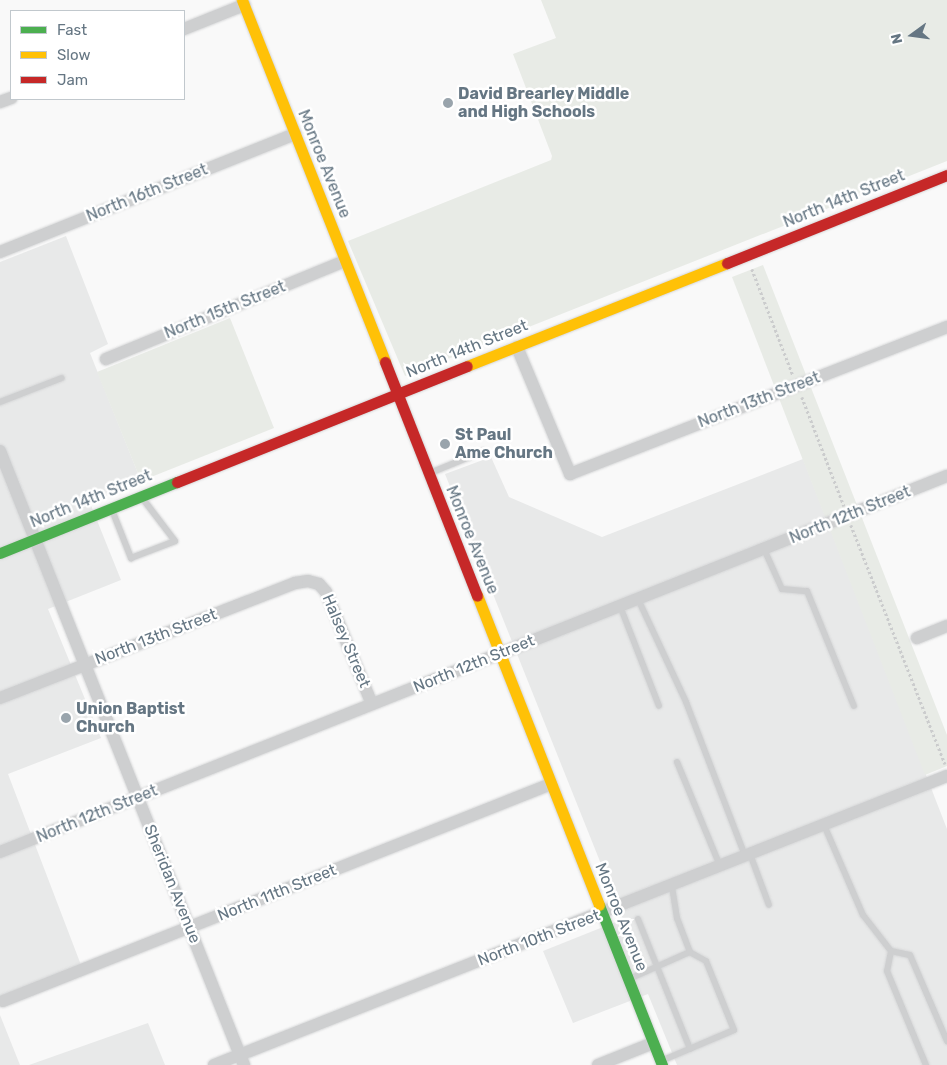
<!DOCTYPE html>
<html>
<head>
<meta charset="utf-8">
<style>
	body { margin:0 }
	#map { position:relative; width:947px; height:1065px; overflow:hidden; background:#f9f9f9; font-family:Rubik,sans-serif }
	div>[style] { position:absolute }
	.built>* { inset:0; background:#e8e9e9 }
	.green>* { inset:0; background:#e8ebe6 }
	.path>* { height:2.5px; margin-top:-1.25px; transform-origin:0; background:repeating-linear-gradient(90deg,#cbcccd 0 2.5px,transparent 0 5px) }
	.roads { filter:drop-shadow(0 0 1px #d5d6d7) drop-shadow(0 0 1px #d5d6d7) }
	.lane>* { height:6px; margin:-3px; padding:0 3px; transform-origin:3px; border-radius:3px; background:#cecfd0 }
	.street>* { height:12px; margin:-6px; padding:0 6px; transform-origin:6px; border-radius:6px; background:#cecfd0 }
	.fast>* { height:11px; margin:-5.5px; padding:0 5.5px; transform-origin:5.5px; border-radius:5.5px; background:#4caf50 }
	.slow>* { height:11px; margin:-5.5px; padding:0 5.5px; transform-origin:5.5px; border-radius:5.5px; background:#ffc107 }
	.jam>* { height:11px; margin:-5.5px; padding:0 5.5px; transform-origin:5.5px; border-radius:5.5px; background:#c62828 }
	.dots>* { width:14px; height:14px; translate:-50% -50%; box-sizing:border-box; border:2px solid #fff; border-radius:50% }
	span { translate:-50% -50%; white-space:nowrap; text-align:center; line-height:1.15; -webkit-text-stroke:5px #fff; paint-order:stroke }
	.poi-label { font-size:16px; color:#657683; font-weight:700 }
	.left { translate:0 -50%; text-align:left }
	.street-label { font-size:16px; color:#657683 }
	.legend { position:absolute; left:10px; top:10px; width:175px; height:90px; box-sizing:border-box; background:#fff; border:1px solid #c1c8cd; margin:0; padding:6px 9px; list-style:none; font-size:15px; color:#657683 }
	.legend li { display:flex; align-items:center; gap:10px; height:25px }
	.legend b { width:25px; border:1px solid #c1c8cd }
	.north { position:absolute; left:887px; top:10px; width:50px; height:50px; -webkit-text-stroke:4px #fff; paint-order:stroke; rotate:256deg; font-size:14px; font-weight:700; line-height:20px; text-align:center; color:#657683 }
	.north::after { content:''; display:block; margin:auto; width:18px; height:22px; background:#657683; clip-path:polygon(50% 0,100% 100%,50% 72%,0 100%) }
</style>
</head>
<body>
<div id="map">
	<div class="built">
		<i style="clip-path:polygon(66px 236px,108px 344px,90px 353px,141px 481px,90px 503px,121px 580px,48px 609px,101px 738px,8px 774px,81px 965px,0 998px,0 262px)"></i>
		<i style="clip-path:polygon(491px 457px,509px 497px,602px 537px,803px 459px,947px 829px,947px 1065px,677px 1065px,648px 994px,573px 1023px,543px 951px,623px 919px,445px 474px)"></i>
		<i style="clip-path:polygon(0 1015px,20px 1065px,0 1065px)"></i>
		<i style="clip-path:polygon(148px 1023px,165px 1065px,29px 1065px)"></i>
	</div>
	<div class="green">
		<i style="clip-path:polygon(541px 0,947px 0,947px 161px,405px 376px,348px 241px,551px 160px,552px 156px,513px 54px,556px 38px)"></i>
		<i style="clip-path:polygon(763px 265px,947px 735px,947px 766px,925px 775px,732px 277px)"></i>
		<i style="clip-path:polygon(230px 318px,274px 428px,141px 481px,97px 372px)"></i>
	</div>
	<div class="path">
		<i style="left:752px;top:269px;width:114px;rotate:68.9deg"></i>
		<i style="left:802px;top:397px;width:117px;rotate:68.9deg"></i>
		<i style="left:851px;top:525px;width:257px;rotate:68.5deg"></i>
	</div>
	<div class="roads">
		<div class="lane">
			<i style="left:0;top:402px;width:66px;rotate:-21.2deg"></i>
			<i style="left:430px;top:473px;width:58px;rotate:-22.2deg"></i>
			<i style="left:112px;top:510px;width:52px;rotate:68.4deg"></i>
			<i style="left:131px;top:558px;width:47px;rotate:-21.1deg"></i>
			<i style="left:175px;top:541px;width:53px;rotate:-127.3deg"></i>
			<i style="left:764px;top:549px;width:44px;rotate:65.8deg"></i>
			<i style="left:782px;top:589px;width:25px;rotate:5deg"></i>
			<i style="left:807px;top:591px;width:124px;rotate:67.8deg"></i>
			<i style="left:638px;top:599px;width:114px;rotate:65deg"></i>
			<i style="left:686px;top:702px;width:165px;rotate:69deg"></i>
			<i style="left:620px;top:606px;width:107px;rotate:68.7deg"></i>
			<i style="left:677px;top:762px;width:113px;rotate:67.5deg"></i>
			<i style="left:824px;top:825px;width:98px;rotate:66.6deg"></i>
			<i style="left:863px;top:915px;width:46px;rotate:52.1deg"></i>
			<i style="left:891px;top:951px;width:19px;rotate:12deg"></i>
			<i style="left:910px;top:955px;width:94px;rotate:66.7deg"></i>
			<i style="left:750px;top:854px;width:54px;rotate:69.6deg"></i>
			<i style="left:638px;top:919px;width:140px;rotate:68.2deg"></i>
			<i style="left:891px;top:951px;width:20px;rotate:101deg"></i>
			<i style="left:887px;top:971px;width:102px;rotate:67.5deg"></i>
			<i style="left:629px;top:979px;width:67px;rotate:-23.9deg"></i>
			<i style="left:661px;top:1061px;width:79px;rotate:-23deg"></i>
			<i style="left:734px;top:1030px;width:74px;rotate:-112.1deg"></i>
			<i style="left:706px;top:961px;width:18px;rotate:-151deg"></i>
			<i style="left:690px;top:952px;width:36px;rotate:-111deg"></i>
			<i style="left:677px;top:918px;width:33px;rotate:-99deg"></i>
		</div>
		<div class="street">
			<i style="left:184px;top:29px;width:65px;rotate:-21.8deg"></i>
			<i style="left:0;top:102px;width:12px;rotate:-20deg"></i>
			<i style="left:0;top:252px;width:318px;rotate:-21.8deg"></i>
			<i style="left:517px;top:347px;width:138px;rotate:67.3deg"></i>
			<i style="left:570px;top:474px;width:405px;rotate:-21.3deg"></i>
			<i style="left:106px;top:359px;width:258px;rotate:-22.3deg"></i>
			<i style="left:0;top:451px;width:661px;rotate:68.33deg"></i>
			<i style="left:917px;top:638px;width:32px;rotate:-22deg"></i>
			<i style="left:0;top:698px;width:317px;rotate:-21.3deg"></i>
			<i style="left:295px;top:583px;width:13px;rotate:-9deg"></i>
			<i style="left:308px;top:581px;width:11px;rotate:15deg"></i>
			<i style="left:319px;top:584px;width:11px;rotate:49deg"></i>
			<i style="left:326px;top:592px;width:121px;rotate:67.7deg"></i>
			<i style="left:0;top:852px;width:1019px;rotate:-21.66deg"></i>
			<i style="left:3px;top:1001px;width:589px;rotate:-21.6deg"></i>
			<i style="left:214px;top:1065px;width:788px;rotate:-21.52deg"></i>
			<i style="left:598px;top:1065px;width:59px;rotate:-21.8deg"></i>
		</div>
		<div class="fast">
			<i style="left:0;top:553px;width:191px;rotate:-21.9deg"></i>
			<i style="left:599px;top:905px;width:172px;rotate:68.5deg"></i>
		</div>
		<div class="slow">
			<i style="left:242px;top:0;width:389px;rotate:68.4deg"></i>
			<i style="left:467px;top:366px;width:280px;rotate:-21.6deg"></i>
			<i style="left:477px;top:595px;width:333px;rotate:68.5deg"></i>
		</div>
		<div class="jam">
			<i style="left:727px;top:263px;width:237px;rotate:-21.8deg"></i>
			<i style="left:385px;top:362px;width:251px;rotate:68.5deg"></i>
			<i style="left:177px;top:482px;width:312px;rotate:-21.8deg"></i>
		</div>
	</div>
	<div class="dots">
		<i style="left:448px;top:103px;background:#99a4ac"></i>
		<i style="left:445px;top:444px;background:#99a4ac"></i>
		<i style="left:66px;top:718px;background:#99a4ac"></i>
	</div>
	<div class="poi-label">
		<span class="left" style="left:458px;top:103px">David Brearley Middle<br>and High Schools</span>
		<span class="left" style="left:455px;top:444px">St Paul<br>Ame Church</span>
		<span class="left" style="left:76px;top:718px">Union Baptist<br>Church</span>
	</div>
	<div class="street-label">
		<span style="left:324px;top:164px;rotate:68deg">Monroe Avenue</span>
		<span style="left:147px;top:193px;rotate:-22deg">North 16th Street</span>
		<span style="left:844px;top:199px;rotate:-22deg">North 14th Street</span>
		<span style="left:225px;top:310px;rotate:-22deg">North 15th Street</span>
		<span style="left:467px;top:349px;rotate:-22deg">North 14th Street</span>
		<span style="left:759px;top:400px;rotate:-21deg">North 13th Street</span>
		<span style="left:91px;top:499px;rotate:-22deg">North 14th Street</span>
		<span style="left:850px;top:515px;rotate:-22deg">North 12th Street</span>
		<span style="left:472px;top:540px;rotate:68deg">Monroe Avenue</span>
		<span style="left:156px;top:637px;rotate:-21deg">North 13th Street</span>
		<span style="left:346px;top:641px;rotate:67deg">Halsey Street</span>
		<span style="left:474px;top:664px;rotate:-22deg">North 12th Street</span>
		<span style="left:97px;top:814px;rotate:-22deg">North 12th Street</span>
		<span style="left:172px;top:884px;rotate:68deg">Sheridan Avenue</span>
		<span style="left:277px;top:893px;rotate:-22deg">North 11th Street</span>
		<span style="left:621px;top:917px;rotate:68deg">Monroe Avenue</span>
		<span style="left:539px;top:938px;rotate:-21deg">North 10th Street</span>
	</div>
	<ul class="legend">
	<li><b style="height:6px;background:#4caf50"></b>Fast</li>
	<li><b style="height:6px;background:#ffc107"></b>Slow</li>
	<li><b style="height:6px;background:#c62828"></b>Jam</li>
	</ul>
	<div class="north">N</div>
</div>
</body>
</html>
